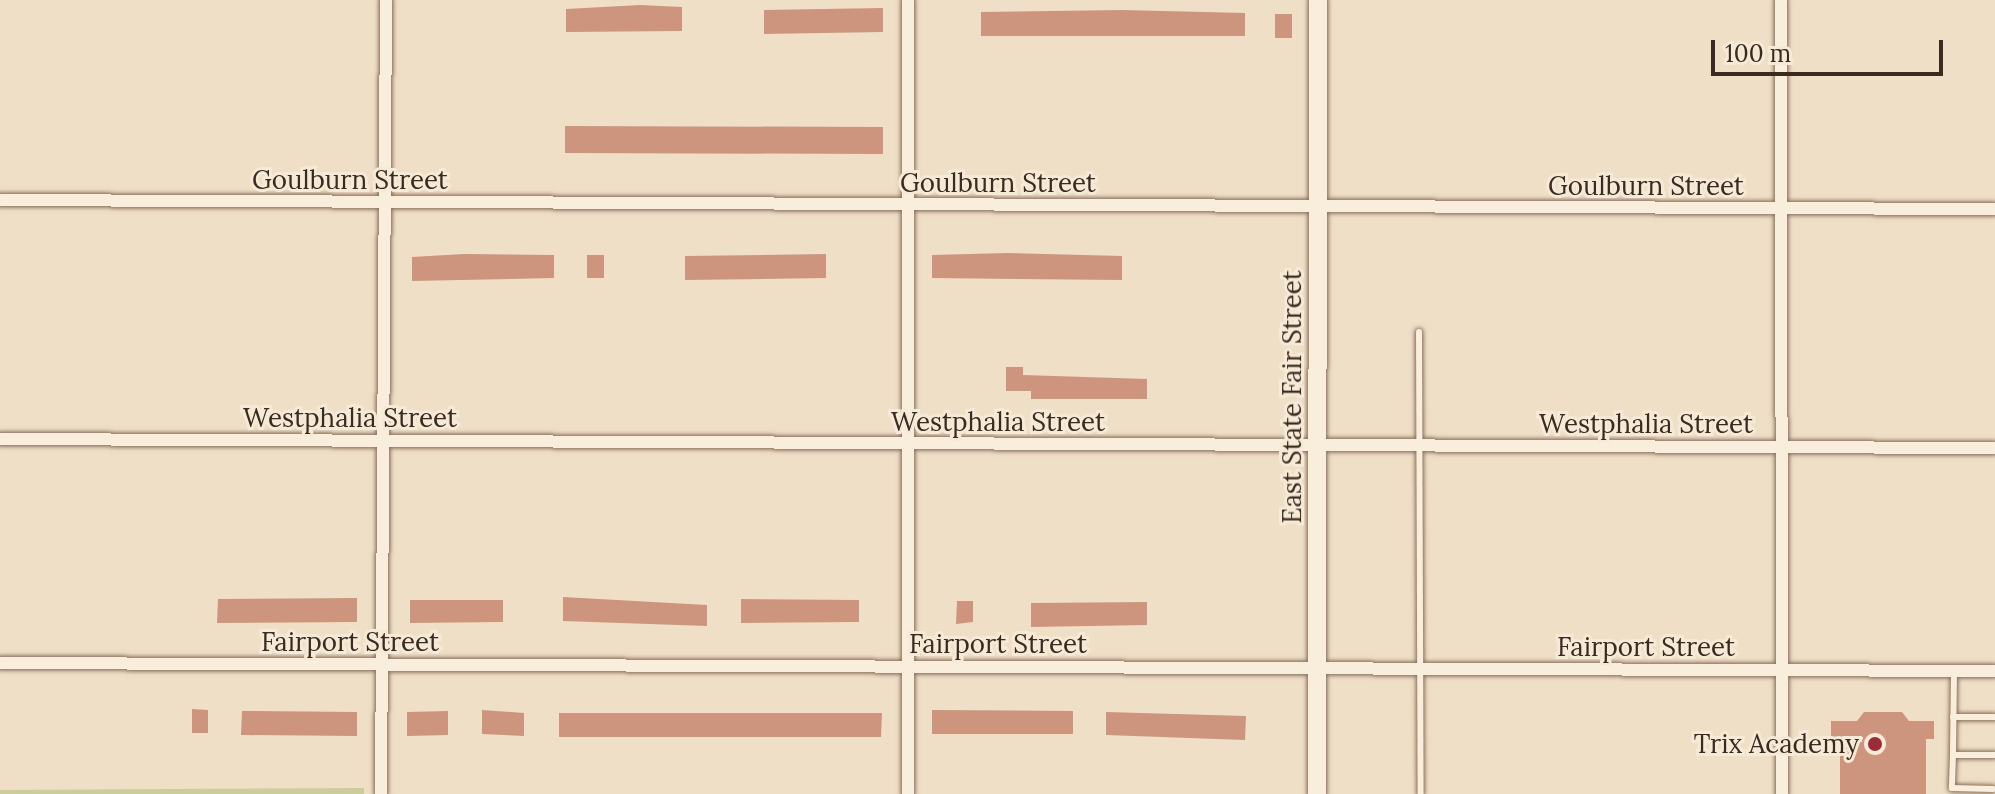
<!DOCTYPE html>
<html>
<head>
<meta charset="utf-8">
<style>
	body { margin:0 }
	#map { position:relative; width:1995px; height:794px; overflow:hidden; background:#efdfc7; font-family:Lora,serif }
	div>[style] { position:absolute }
	.green>* { inset:0; background:#cdcd9b }
	.building>* { inset:0; background:#cd957d }
	.roads { filter:drop-shadow(0 0 2px #8b705c) drop-shadow(0 0 2px #8b705c) }
	.lane>* { height:6px; margin:-3px; padding:0 3px; transform-origin:3px; border-radius:3px; background:#f9eddb }
	.street>* { height:12px; margin:-6px; padding:0 6px; transform-origin:6px; border-radius:6px; background:#f9eddb }
	.secondary>* { height:18px; margin:-9px; padding:0 9px; transform-origin:9px; border-radius:9px; background:#f9eddb }
	.dots>* { width:22px; height:22px; translate:-50% -50%; box-sizing:border-box; border:4px solid #f6ead7; border-radius:50% }
	span { translate:-50% -50%; white-space:nowrap; text-align:center; line-height:1.15; -webkit-text-stroke:6px #f6ead7; paint-order:stroke }
	.street-label { font-size:26px; color:#3b2a20 }
	.poi-label { font-size:26px; color:#3b2a20 }
	.right { translate:-100% -50%; text-align:right }
	.scale { position:absolute; left:1711px; top:40px; width:232px; height:36px; box-sizing:border-box; border:4px solid #3b2a20; border-top:0; padding-left:10px; font-size:24px; line-height:28px; white-space:nowrap; color:#3b2a20; -webkit-text-stroke:6px #f6ead7; paint-order:stroke }
</style>
</head>
<body>
<div id="map">
	<div class="green">
		<i style="clip-path:polygon(364px 788px,364px 794px,0 794px,0 790px)"></i>
	</div>
	<div class="building">
		<i style="clip-path:polygon(640px 5px,682px 7px,682px 31px,566px 32px,566px 9px)"></i>
		<i style="clip-path:polygon(883px 8px,883px 32px,764px 34px,764px 10px)"></i>
		<i style="clip-path:polygon(1122px 10px,1245px 13px,1245px 36px,981px 36px,981px 12px)"></i>
		<i style="clip-path:polygon(1275px 14px,1292px 14px,1292px 38px,1275px 38px)"></i>
		<i style="clip-path:polygon(565px 126px,883px 127px,883px 154px,565px 153px)"></i>
		<i style="clip-path:polygon(1007px 253px,1122px 256px,1122px 280px,932px 278px,932px 255px)"></i>
		<i style="clip-path:polygon(464px 254px,554px 255px,554px 278px,412px 281px,412px 257px)"></i>
		<i style="clip-path:polygon(826px 254px,826px 278px,685px 280px,685px 256px)"></i>
		<i style="clip-path:polygon(587px 255px,604px 255px,604px 278px,587px 278px)"></i>
		<i style="clip-path:polygon(1006px 367px,1023px 367px,1023px 375px,1147px 379px,1147px 399px,1031px 399px,1031px 391px,1006px 391px)"></i>
		<i style="clip-path:polygon(563px 597px,707px 605px,707px 626px,563px 621px)"></i>
		<i style="clip-path:polygon(357px 598px,357px 622px,217px 623px,218px 599px)"></i>
		<i style="clip-path:polygon(741px 599px,859px 600px,859px 622px,741px 623px)"></i>
		<i style="clip-path:polygon(410px 600px,503px 600px,503px 622px,410px 623px)"></i>
		<i style="clip-path:polygon(957px 601px,973px 601px,973px 622px,956px 624px)"></i>
		<i style="clip-path:polygon(1147px 602px,1147px 625px,1031px 627px,1031px 603px)"></i>
		<i style="clip-path:polygon(192px 709px,208px 710px,208px 733px,192px 733px)"></i>
		<i style="clip-path:polygon(482px 710px,524px 713px,524px 736px,482px 734px)"></i>
		<i style="clip-path:polygon(932px 710px,1073px 711px,1073px 734px,932px 734px)"></i>
		<i style="clip-path:polygon(242px 711px,357px 712px,357px 736px,241px 735px)"></i>
		<i style="clip-path:polygon(448px 711px,448px 735px,407px 736px,407px 712px)"></i>
		<i style="clip-path:polygon(1106px 712px,1246px 716px,1245px 740px,1106px 735px)"></i>
		<i style="clip-path:polygon(1864px 712px,1902px 712px,1909px 721px,1934px 721px,1934px 739px,1926px 739px,1926px 794px,1840px 794px,1840px 738px,1831px 738px,1831px 721px,1857px 721px)"></i>
		<i style="clip-path:polygon(559px 713px,882px 713px,881px 737px,559px 737px)"></i>
	</div>
	<div class="roads">
		<div class="lane">
			<i style="left:1419px;top:332px;width:462px;rotate:89.8deg"></i>
			<i style="left:1954px;top:671px;width:84px;rotate:90.7deg"></i>
			<i style="left:1953px;top:755px;width:42px"></i>
			<i style="left:1953px;top:717px;width:42px"></i>
			<i style="left:1953px;top:755px;width:33px;rotate:92deg"></i>
			<i style="left:1952px;top:788px;width:41px;rotate:1.4deg"></i>
		</div>
		<div class="street">
			<i style="left:1781px;top:0;width:794px;rotate:89.93deg"></i>
			<i style="left:0;top:200px;width:1995px;rotate:0.26deg"></i>
			<i style="left:0;top:439px;width:1995px;rotate:0.26deg"></i>
			<i style="left:0;top:663px;width:1995px;rotate:0.23deg"></i>
			<i style="left:381px;top:794px;width:794px;rotate:-89.64deg"></i>
			<i style="left:908px;top:794px;width:794px;rotate:-90deg"></i>
		</div>
		<div class="secondary">
			<i style="left:1317px;top:794px;width:794px;rotate:-89.93deg"></i>
		</div>
	</div>
	<div class="dots">
		<i style="left:1875px;top:744px;background:#9a2c39"></i>
	</div>
	<div class="street-label">
		<span style="left:350px;top:180px">Goulburn Street</span>
		<span style="left:998px;top:183px">Goulburn Street</span>
		<span style="left:1646px;top:186px">Goulburn Street</span>
		<span style="left:1292px;top:397px;rotate:-90deg">East State Fair Street</span>
		<span style="left:350px;top:418px">Westphalia Street</span>
		<span style="left:998px;top:422px">Westphalia Street</span>
		<span style="left:1646px;top:424px">Westphalia Street</span>
		<span style="left:350px;top:642px">Fairport Street</span>
		<span style="left:998px;top:644px">Fairport Street</span>
		<span style="left:1646px;top:647px">Fairport Street</span>
	</div>
	<div class="poi-label">
		<span class="right" style="left:1859px;top:744px">Trix Academy</span>
	</div>
	<div class="scale">100 m</div>
</div>
</body>
</html>
